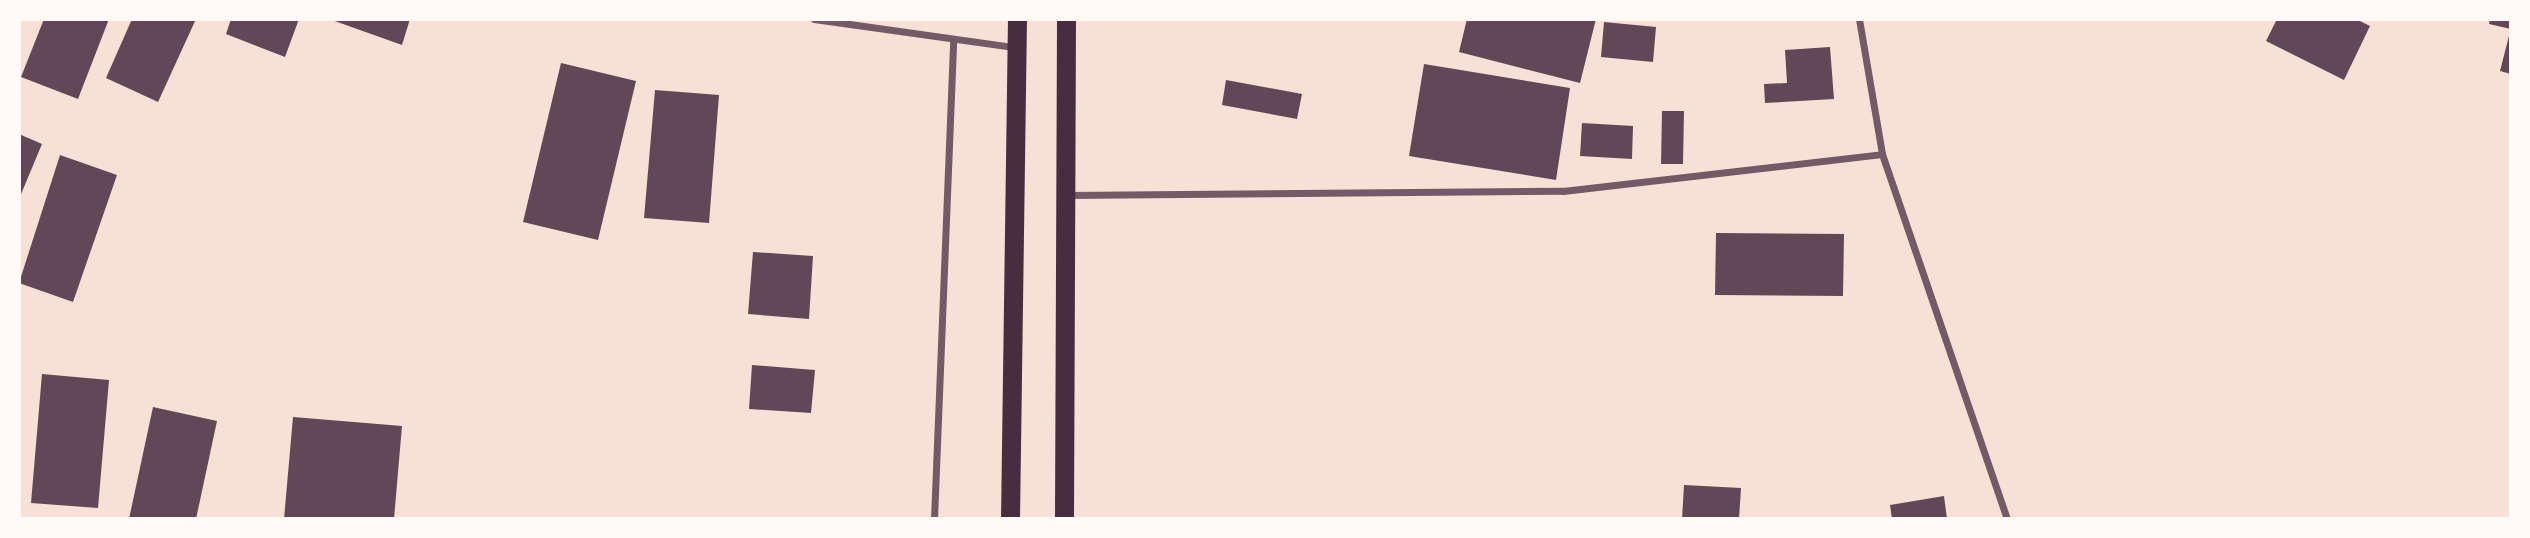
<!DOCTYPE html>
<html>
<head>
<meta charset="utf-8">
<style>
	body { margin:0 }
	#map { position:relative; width:2530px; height:538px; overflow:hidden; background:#f7e1d7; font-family:Roboto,sans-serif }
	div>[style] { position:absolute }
	.building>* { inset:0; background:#644757 }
	.minor>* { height:7px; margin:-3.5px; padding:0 3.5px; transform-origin:3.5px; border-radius:3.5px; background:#755966 }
	.trunk>* { height:19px; margin:-9.5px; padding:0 9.5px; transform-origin:9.5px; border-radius:9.5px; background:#4a2c40 }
	span { translate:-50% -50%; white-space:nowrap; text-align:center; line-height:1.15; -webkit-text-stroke:7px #fffaf5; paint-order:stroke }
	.frame { position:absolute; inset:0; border:21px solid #fffaf5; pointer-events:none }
</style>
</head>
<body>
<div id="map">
	<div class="building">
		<i style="clip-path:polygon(44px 19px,109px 19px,78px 99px,21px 77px)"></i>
		<i style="clip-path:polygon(132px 19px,196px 19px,158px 102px,106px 78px)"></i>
		<i style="clip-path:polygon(231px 19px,299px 19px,285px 57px,226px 34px)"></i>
		<i style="clip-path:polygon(329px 19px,410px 19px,402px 45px)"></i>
		<i style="clip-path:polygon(1467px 19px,1596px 19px,1580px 83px,1459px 52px)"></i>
		<i style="clip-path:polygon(2277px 19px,2356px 19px,2370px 26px,2344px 80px,2266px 41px)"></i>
		<i style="clip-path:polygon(2490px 19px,2511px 19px,2511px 29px,2489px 24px)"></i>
		<i style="clip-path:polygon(1604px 22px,1656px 27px,1653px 62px,1601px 57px)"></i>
		<i style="clip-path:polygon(2510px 32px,2511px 32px,2511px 74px,2500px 71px)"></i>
		<i style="clip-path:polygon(1830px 47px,1834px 99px,1765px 103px,1764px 84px,1787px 83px,1785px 50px)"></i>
		<i style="clip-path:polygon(561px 63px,636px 81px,598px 240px,523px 222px)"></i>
		<i style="clip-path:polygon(1424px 64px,1570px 88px,1556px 180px,1409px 156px)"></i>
		<i style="clip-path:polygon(1226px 80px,1302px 94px,1297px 119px,1222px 105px)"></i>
		<i style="clip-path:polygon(655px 90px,719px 95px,709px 223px,644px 218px)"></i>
		<i style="clip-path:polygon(1662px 111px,1684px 111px,1683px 164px,1661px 164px)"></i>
		<i style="clip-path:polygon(1582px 123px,1633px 126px,1632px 159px,1580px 156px)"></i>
		<i style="clip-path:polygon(19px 134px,42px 144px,19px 199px)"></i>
		<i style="clip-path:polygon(60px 155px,117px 175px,73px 302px,19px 283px)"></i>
		<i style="clip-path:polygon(1716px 233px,1844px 234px,1843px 296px,1715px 295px)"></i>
		<i style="clip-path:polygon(753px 252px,813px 256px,809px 319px,748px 314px)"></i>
		<i style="clip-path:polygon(752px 365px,815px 370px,811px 413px,749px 409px)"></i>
		<i style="clip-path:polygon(42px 374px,109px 380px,98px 508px,31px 503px)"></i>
		<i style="clip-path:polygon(153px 407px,217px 421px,196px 519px,129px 519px)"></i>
		<i style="clip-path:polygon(293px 417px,402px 426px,394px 519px,284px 519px)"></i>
		<i style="clip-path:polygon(1684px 485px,1741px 488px,1739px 519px,1682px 519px)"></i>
		<i style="clip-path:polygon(1944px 496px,1947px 519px,1892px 519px,1890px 505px)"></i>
	</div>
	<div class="minor">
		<i style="left:814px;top:19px;width:202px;rotate:8deg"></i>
		<i style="left:1859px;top:19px;width:137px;rotate:80.3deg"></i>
		<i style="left:1882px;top:154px;width:386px;rotate:71.1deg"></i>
		<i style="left:1066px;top:195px;width:497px;rotate:-0.5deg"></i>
		<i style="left:1563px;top:191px;width:321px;rotate:-6.6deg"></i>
		<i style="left:934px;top:519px;width:477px;rotate:-87.7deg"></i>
	</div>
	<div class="trunk">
		<i style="left:1010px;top:519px;width:500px;rotate:-89.2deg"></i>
		<i style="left:1064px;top:519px;width:500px;rotate:-89.77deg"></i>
	</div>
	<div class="frame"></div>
</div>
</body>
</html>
